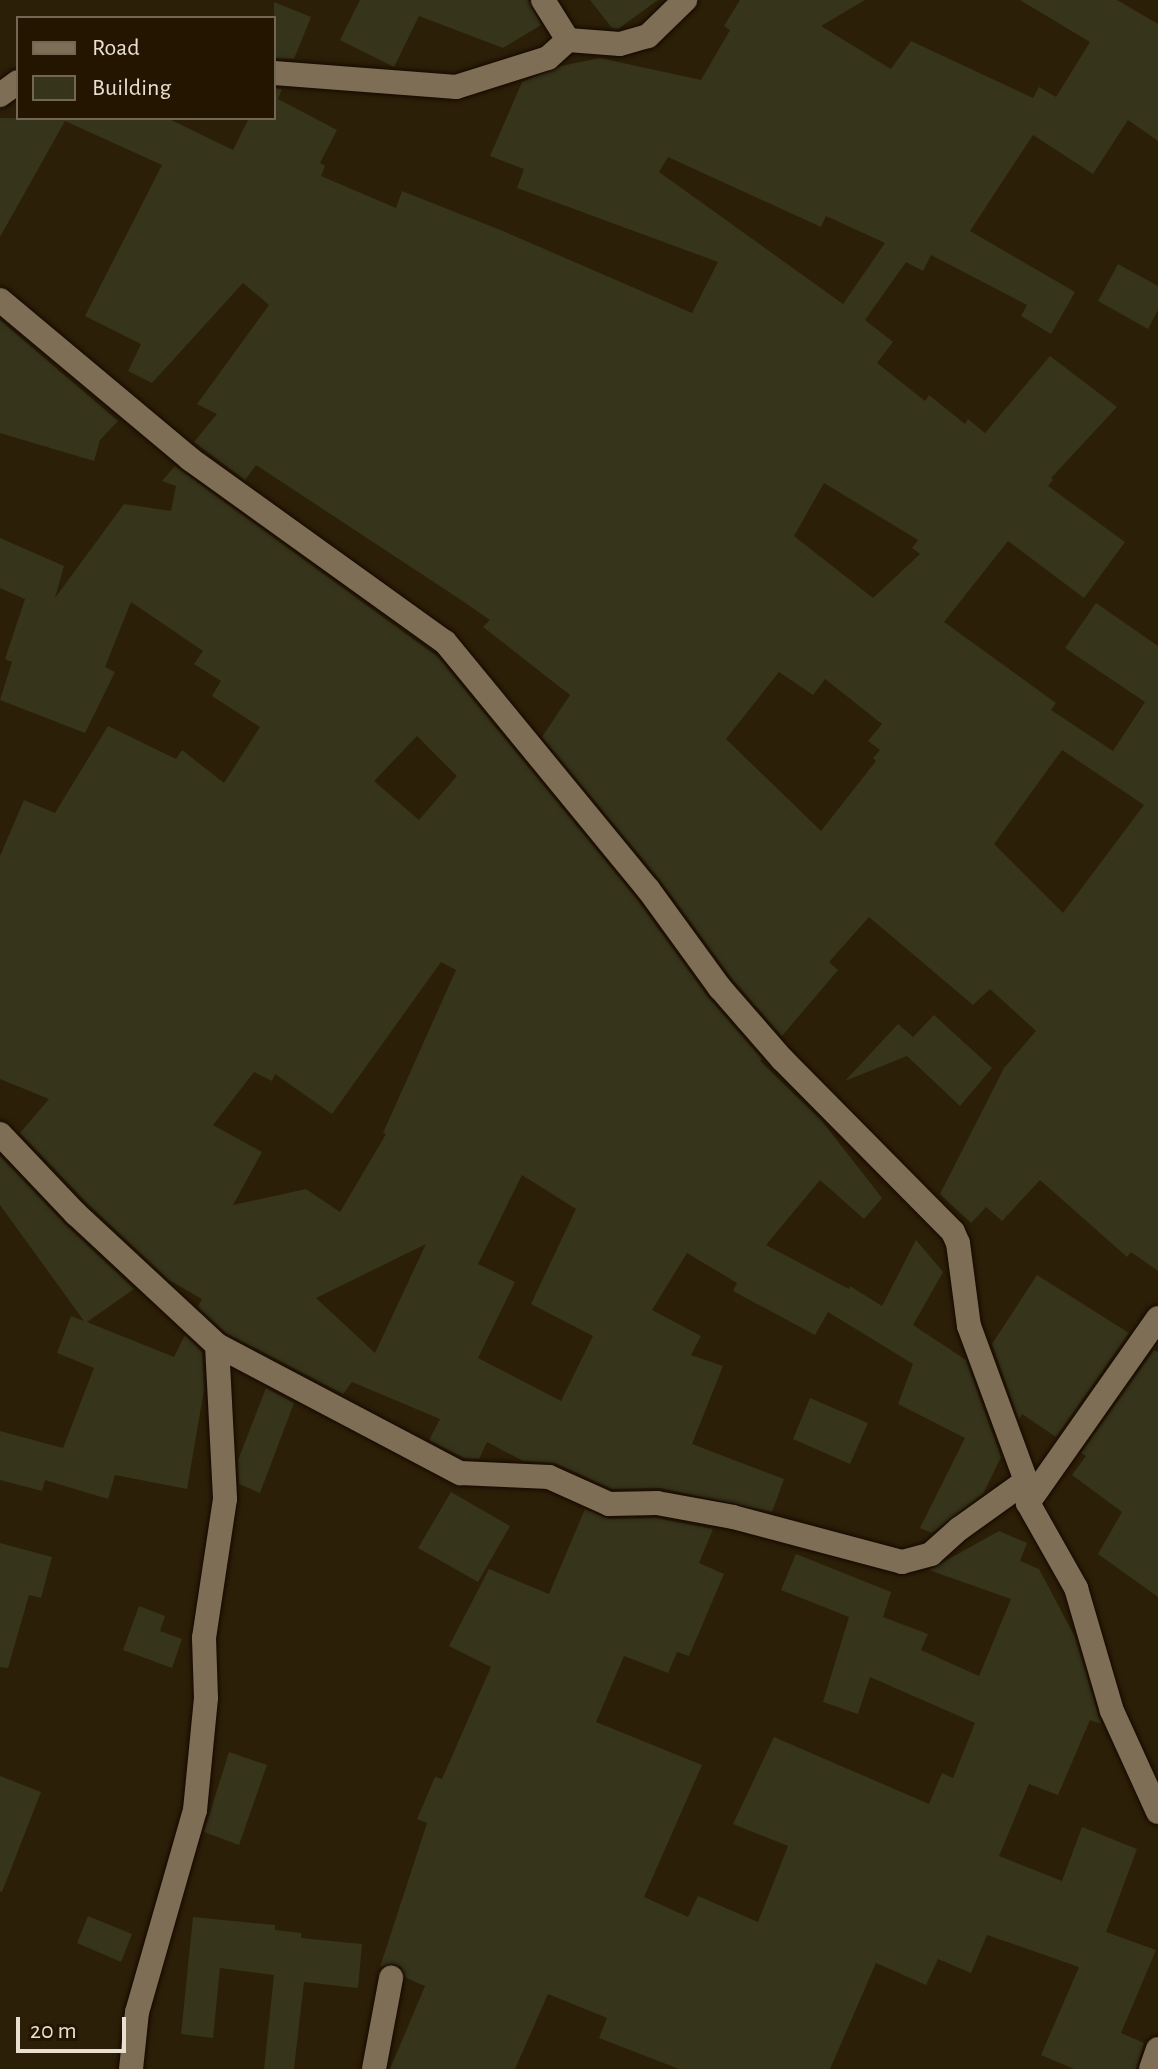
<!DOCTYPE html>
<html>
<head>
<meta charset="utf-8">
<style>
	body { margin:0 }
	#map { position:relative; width:1158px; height:2069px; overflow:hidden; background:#2c1f07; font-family:"Alegreya Sans",sans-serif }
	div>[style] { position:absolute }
	.building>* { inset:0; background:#36341a }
	.roads { filter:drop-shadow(0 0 2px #140800) drop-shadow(0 0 2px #140800) }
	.minor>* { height:24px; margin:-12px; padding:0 12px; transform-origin:12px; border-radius:12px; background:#7e6e55 }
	span { translate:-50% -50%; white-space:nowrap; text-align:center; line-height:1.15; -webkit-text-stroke:6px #231500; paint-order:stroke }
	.legend { position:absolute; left:16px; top:16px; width:260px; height:104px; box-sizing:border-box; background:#231500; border:2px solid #726654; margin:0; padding:10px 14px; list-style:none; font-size:24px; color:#e8dfd1 }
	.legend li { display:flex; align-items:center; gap:16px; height:40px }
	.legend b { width:40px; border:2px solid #726654 }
	.scale { position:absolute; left:16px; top:2017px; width:110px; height:36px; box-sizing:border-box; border:4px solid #e8dfd1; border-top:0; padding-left:10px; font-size:24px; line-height:28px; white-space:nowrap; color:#e8dfd1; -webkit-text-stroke:6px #231500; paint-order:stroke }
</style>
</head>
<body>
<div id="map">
	<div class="building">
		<i style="clip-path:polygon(360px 0,528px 0,541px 25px,503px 48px,419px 16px,394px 67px,340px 40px)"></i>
		<i style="clip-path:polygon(590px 0,658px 0,618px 29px,612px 28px)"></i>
		<i style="clip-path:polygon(evenodd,740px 0,865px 0,821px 26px,891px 69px,911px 41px,1033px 98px,1039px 87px,1056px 97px,1090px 42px,1020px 0,1117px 0,1158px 24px,1158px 141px,1128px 120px,1093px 174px,1033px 135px,970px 231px,1075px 292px,1051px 334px,1021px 316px,1027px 305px,931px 255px,923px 271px,906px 262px,865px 320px,893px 342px,877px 363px,925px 401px,929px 395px,965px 424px,968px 419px,985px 433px,1050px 356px,1117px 407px,1051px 478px,1053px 480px,1048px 486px,1125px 542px,1084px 598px,1008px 541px,944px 622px,1056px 703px,1051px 710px,1113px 751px,1145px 702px,1065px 648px,1096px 603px,1158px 646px,1158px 1271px,1131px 1252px,1127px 1257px,1040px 1180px,1002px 1221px,986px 1207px,971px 1223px,940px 1194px,1004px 1068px,1036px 1031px,990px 989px,973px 1005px,869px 917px,829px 962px,838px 970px,782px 1036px,732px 979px,660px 880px,542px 737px,570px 695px,483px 627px,490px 620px,458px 598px,256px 465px,245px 480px,194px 442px,217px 414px,197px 404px,269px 305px,243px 283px,152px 383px,128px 371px,141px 344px,85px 316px,162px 165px,65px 121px,0 237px,0 118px,167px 118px,233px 150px,249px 118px,274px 118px,274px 88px,282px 89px,278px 99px,337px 130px,320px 163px,325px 166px,321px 176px,396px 208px,402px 191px,503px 231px,692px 313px,718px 262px,517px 188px,524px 169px,490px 156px,522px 82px,561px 66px,600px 58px,701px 80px,730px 30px,724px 26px,740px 0,668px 157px,821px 227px,826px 216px,885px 243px,843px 304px,659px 172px,668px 157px,740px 0,824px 483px,918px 540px,912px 548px,920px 554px,873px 598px,794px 536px,824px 483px,740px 0,779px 672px,813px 695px,825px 679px,882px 724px,868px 741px,880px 750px,873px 758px,876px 761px,821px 831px,726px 739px,779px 672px,740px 0,1062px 750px,1144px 805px,1063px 913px,994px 844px,1062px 750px)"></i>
		<i style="clip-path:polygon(274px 2px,311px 17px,294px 59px,274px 58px)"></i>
		<i style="clip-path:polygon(1118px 264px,1158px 286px,1158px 310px,1148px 329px,1098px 301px)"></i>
		<i style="clip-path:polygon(0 320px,118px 421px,100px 440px,94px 461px,0 433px)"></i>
		<i style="clip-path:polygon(evenodd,175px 466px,438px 657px,636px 898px,708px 997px,762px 1059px,760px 1061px,822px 1121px,882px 1198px,864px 1219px,820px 1180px,766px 1245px,849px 1289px,850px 1286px,882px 1306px,916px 1240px,943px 1272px,913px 1325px,966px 1360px,1001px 1457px,983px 1494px,932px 1533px,920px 1528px,965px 1438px,898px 1404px,913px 1364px,828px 1312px,815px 1335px,733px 1291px,737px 1283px,687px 1253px,652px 1310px,701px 1336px,691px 1355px,723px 1366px,692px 1444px,784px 1479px,772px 1512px,660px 1488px,612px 1489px,555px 1463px,523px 1461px,487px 1442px,479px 1459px,464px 1458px,429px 1440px,440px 1419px,352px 1382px,343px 1394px,226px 1333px,198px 1307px,202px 1299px,169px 1280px,87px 1203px,20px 1133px,49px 1099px,0 1079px,0 856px,24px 800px,55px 813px,108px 726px,176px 759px,182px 750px,224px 783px,260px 727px,212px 696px,221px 681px,194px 664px,203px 651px,131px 602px,105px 667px,115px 672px,85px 733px,0 700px,12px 662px,5px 659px,25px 599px,0 588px,0 538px,64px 566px,55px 598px,124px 504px,171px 511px,176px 486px,162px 481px,175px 466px,417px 736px,457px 776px,419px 820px,374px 781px,417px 736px,175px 466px,441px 962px,456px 970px,383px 1133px,386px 1134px,340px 1212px,306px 1189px,233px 1205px,262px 1152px,213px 1125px,254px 1072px,272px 1081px,275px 1074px,332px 1114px,441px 962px,175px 466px,522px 1175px,576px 1209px,531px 1304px,593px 1336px,561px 1401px,478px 1358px,515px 1282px,478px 1264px,522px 1175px,175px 466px,426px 1244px,375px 1353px,316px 1298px,426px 1244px)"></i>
		<i style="clip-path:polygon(934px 1015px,992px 1068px,960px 1106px,907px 1056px,845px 1081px,898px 1024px,913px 1037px)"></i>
		<i style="clip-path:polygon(0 1156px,65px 1224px,134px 1289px,87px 1322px,174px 1357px,185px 1335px,202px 1352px,204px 1390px,187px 1489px,115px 1475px,108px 1499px,45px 1480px,42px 1491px,0 1480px,0 1431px,63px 1448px,94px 1368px,57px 1353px,71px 1316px,84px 1321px,0 1205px)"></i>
		<i style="clip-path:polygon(1037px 1275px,1129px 1333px,1056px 1437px,1022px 1414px,1019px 1420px,992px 1344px)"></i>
		<i style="clip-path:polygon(1154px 1350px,1158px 1352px,1158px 1597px,1098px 1554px,1122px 1512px,1072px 1475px,1086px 1456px,1081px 1453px)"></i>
		<i style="clip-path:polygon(266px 1388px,294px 1403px,260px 1493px,239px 1484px,238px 1460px)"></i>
		<i style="clip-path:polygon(810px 1398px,868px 1423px,850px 1464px,793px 1439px)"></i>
		<i style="clip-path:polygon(451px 1492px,510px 1526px,478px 1582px,418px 1548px)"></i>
		<i style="clip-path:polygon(585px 1509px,609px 1519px,656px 1518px,713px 1529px,699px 1563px,724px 1574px,689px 1656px,677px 1652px,668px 1673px,624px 1656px,596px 1722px,702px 1765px,644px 1897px,688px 1917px,698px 1896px,758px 1922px,788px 1846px,733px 1824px,774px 1737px,929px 1804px,942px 1773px,953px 1778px,975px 1723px,870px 1677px,858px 1714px,823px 1702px,849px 1617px,781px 1590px,796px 1554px,891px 1592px,883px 1617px,928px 1634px,921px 1650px,979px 1676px,1011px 1599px,929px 1570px,999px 1531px,1027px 1543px,1020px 1561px,1039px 1569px,1075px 1637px,1101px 1724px,1090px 1720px,1058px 1795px,1029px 1784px,999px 1856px,1062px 1881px,1082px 1827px,1137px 1849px,1106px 1932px,1156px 1950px,1121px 2033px,1144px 2043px,1136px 2069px,1074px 2069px,1041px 2055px,1079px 1967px,987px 1935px,971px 1973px,938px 1959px,926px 1985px,876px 1963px,830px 2069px,679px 2069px,599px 2038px,607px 2018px,548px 1994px,515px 2069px,390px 2069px,425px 1986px,406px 1978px,401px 1967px,394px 1964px,380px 1967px,427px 1823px,417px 1819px,435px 1777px,442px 1779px,491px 1667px,449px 1646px,489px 1569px,549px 1594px)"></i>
		<i style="clip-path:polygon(0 1543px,52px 1557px,41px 1598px,29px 1595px,8px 1668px,0 1667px)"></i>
		<i style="clip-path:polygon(139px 1606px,165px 1616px,160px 1631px,182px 1639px,172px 1668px,123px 1650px)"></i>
		<i style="clip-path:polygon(229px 1752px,267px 1765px,239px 1845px,204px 1832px)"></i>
		<i style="clip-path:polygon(0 1776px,41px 1792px,2px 1892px,0 1891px)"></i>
		<i style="clip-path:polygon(88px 1916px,132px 1934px,121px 1962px,77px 1943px)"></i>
		<i style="clip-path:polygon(193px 1917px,275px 1925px,275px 1930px,301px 1933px,301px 1938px,362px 1944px,358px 1988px,304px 1982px,294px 2069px,264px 2069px,274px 1975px,220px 1968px,213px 2038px,181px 2034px)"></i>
	</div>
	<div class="roads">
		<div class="minor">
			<i style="left:543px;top:0;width:47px;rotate:58deg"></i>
			<i style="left:274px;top:73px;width:183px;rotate:4.4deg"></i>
			<i style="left:456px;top:87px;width:96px;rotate:-17.5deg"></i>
			<i style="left:548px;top:58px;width:27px;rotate:-42deg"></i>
			<i style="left:568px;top:40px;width:52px;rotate:4.4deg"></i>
			<i style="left:620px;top:44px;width:29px;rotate:-16deg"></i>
			<i style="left:648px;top:36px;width:52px;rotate:-44.2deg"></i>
			<i style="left:0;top:95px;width:22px;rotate:-36deg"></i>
			<i style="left:0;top:300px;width:248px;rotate:39.9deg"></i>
			<i style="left:190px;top:459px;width:314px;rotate:35.7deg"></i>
			<i style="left:445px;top:642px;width:320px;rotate:50.6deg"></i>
			<i style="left:648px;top:889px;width:122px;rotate:54deg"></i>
			<i style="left:720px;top:988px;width:94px;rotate:48.9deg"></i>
			<i style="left:782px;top:1059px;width:243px;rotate:45.3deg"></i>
			<i style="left:953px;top:1232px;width:12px;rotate:66deg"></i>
			<i style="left:958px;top:1243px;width:84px;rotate:82.5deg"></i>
			<i style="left:969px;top:1326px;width:165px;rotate:69.8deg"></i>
			<i style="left:1026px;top:1481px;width:22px;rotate:85deg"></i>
			<i style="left:1028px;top:1503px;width:98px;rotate:60.5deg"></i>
			<i style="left:1076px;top:1588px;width:128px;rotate:73.7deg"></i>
			<i style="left:1112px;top:1711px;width:111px;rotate:65.5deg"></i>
			<i style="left:0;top:1134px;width:110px;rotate:46.5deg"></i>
			<i style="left:76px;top:1214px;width:192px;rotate:42.9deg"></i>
			<i style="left:217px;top:1345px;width:154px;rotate:87deg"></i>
			<i style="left:225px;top:1499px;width:141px;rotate:98.6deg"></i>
			<i style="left:204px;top:1638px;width:60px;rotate:88.1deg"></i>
			<i style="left:206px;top:1698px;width:113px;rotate:95.6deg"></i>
			<i style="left:195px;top:1810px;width:210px;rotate:106deg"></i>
			<i style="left:137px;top:2012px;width:57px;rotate:96deg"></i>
			<i style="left:217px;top:1345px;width:275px;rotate:27.8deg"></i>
			<i style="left:460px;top:1473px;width:89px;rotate:2.6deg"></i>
			<i style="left:549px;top:1477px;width:66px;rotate:24.2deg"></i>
			<i style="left:609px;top:1504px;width:48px;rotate:-1.2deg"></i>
			<i style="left:657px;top:1503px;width:77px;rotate:10.4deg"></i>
			<i style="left:733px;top:1517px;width:175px;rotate:14.9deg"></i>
			<i style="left:902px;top:1562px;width:30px;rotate:-15deg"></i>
			<i style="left:931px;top:1554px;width:38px;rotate:-42deg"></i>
			<i style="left:959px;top:1529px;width:82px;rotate:-35.6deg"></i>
			<i style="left:1028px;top:1503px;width:226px;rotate:-54.9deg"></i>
			<i style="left:374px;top:2069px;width:93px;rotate:-79.4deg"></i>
			<i style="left:1151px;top:2069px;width:21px;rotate:-71deg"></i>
		</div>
	</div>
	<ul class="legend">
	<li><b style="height:10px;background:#7e6e55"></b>Road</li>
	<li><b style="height:22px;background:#36341a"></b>Building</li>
	</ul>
	<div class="scale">20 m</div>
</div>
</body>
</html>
